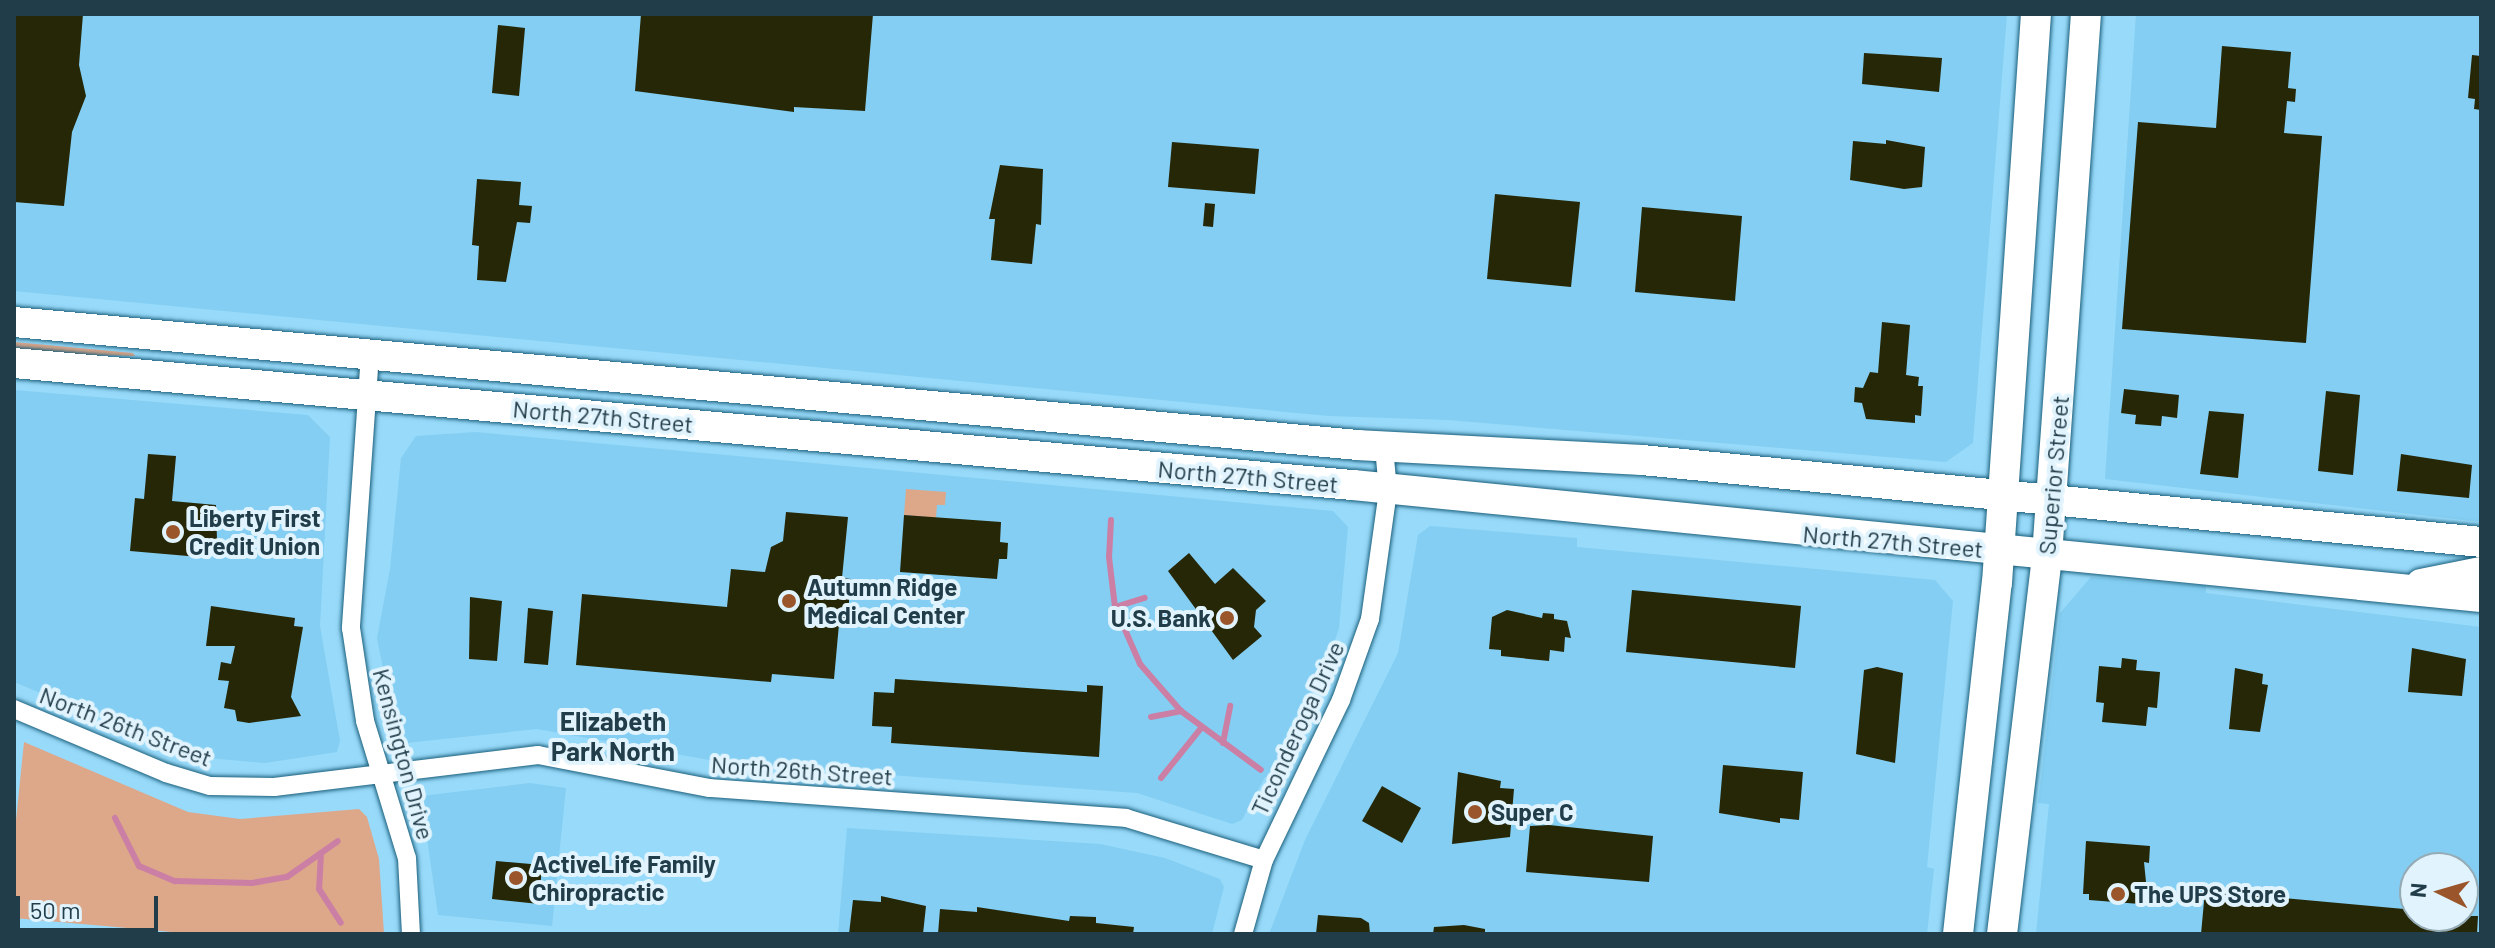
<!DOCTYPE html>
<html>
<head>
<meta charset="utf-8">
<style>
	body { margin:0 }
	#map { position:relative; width:2495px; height:948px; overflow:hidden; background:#98dafa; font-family:Barlow,sans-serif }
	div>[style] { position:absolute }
	.built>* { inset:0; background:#83cef2 }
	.green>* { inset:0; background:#dda78a }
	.stream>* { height:6px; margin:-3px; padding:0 3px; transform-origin:3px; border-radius:3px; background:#cb7fa4 }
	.building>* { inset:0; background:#262707 }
	.roads { filter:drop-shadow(0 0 2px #1a5f7b) drop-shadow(0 0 2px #1a5f7b) }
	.minor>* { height:18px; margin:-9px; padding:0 9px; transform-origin:9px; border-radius:9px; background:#fff }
	.primary>* { height:30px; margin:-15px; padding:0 15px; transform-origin:15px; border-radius:15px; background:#fff }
	.dots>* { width:22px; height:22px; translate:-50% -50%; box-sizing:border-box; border:4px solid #e1f4fd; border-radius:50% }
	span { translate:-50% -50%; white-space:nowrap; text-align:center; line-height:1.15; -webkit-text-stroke:8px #e1f4fd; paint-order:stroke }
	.street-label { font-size:24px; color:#223d4a }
	.poi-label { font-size:24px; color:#223d4a; font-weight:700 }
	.left { translate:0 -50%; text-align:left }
	.right { translate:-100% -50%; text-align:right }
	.neighbourhood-label { font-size:26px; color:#223d4a; font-weight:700 }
	.frame { position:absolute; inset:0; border:16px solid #223d4a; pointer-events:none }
	.north { position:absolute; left:2399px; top:852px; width:80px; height:80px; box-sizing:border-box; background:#e1f4fd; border:2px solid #95abb5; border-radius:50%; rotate:275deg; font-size:22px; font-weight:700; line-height:32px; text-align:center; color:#223d4a }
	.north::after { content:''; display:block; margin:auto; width:28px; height:36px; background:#9a552a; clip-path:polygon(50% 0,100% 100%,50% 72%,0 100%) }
	.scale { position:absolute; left:16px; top:896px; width:142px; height:36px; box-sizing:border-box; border:4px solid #223d4a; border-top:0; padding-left:10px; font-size:24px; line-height:28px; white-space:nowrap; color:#223d4a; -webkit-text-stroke:6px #e1f4fd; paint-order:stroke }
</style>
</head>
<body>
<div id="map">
	<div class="built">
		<i style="clip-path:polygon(14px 14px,2007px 14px,1973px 443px,1946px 462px,1448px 420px,1329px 416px,14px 291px)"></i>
		<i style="clip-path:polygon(2136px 14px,2481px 14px,2481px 522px,2105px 479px)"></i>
		<i style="clip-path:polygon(14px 390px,308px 415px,330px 437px,320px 626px,340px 741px,337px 752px,265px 763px,196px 757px,14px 682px)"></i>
		<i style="clip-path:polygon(476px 432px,1333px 511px,1348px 527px,1339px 628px,1325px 671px,1271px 779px,1265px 777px,1242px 820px,1232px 824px,1137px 793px,726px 763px,537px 729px,406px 743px,396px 735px,377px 638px,390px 569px,401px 458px,416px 436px)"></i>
		<i style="clip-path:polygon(1430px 526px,1577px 538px,1577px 547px,1935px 580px,1953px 601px,1927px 867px,1934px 869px,1927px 934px,1269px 934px,1305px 840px,1398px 653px,1418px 535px)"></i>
		<i style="clip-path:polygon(evenodd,2091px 577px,2206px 586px,2206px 593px,2481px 627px,2481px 934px,2036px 934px,2049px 804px,2038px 803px,2060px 613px,2091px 577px,2415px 868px,2463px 868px,2463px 916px,2415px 916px,2415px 868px)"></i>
		<i style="clip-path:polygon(530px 783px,566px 788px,552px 926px,438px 915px,421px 796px)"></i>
		<i style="clip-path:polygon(847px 828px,1100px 844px,1165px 858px,1220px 879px,1224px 887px,1212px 934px,838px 934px)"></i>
	</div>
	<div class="green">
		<i style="clip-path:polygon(14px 342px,133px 353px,135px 356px,14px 353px)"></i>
		<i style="clip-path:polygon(906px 489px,946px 492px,945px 505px,937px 505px,936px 518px,904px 515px)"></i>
		<i style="clip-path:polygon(24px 742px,188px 812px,240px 819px,359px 809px,367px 817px,379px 859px,384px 934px,195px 934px,14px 918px,14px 840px)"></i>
	</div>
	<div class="stream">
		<i style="left:1111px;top:520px;width:37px;rotate:93deg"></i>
		<i style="left:1109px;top:557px;width:50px;rotate:83.2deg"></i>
		<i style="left:1115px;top:607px;width:62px;rotate:66.3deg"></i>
		<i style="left:1140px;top:664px;width:62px;rotate:48.9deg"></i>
		<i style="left:1181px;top:711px;width:99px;rotate:36.4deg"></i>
		<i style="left:1115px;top:607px;width:31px;rotate:-17deg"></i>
		<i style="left:1151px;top:717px;width:31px;rotate:-11deg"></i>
		<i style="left:1223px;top:743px;width:38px;rotate:-79deg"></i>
		<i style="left:1161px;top:778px;width:64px;rotate:-51.3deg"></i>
		<i style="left:115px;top:818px;width:54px;rotate:63.4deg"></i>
		<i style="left:139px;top:866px;width:39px;rotate:23deg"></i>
		<i style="left:175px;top:881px;width:77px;rotate:1.5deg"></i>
		<i style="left:252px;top:883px;width:36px;rotate:-10deg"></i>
		<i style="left:287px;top:877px;width:62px;rotate:-35.2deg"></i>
		<i style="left:321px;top:853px;width:36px;rotate:93deg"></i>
		<i style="left:319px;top:889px;width:40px;rotate:57.1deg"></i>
	</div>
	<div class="building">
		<i style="clip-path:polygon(14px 14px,83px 14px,79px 65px,86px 96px,72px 132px,64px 206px,14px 202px)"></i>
		<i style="clip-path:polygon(641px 14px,873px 14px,865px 111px,794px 107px,794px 112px,635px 91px)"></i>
		<i style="clip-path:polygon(498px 25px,525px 28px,519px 96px,492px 93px)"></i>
		<i style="clip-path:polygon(2222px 46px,2291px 52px,2288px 88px,2296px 89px,2295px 102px,2287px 101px,2284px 133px,2322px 136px,2306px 343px,2122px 329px,2138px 122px,2216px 128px)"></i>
		<i style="clip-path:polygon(1864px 53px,1942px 58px,1939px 92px,1862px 84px)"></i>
		<i style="clip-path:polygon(2472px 55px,2481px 56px,2481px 110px,2474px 109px,2475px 99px,2468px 98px)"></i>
		<i style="clip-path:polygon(1886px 140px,1925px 147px,1922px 187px,1904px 189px,1850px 180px,1853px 141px,1886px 144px)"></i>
		<i style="clip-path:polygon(1172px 142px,1259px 149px,1255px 194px,1168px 187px)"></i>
		<i style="clip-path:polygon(1000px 165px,1043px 169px,1041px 225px,1036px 224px,1032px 264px,991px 260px,995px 219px,989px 219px)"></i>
		<i style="clip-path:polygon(477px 179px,521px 182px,519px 205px,532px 206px,530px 223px,517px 222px,506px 282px,477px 280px,479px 246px,472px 245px)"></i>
		<i style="clip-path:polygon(1495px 194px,1580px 202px,1571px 287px,1487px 279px)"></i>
		<i style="clip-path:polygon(1205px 203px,1215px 204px,1213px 227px,1203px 226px)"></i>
		<i style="clip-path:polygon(1642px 207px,1742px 216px,1735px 301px,1635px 292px)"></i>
		<i style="clip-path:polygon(1882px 322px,1910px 325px,1906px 375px,1919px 377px,1918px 386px,1923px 386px,1921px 416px,1915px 415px,1915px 423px,1866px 419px,1862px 403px,1854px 402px,1855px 387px,1863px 388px,1870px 372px,1878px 373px)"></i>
		<i style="clip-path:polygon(2124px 389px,2179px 395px,2177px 418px,2162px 416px,2161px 426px,2135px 424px,2136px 415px,2121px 413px)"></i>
		<i style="clip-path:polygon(2326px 391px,2360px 395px,2353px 475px,2318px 471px)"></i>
		<i style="clip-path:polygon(2209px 411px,2244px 414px,2238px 478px,2200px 474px)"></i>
		<i style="clip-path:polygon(148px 454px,176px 456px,172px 501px,216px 505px,217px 540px,213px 540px,211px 558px,130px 551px,135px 498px,144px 499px)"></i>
		<i style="clip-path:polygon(2401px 454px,2472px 465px,2469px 498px,2397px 491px)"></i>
		<i style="clip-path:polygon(786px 512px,848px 517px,842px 578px,851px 579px,847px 624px,839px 624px,834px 679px,772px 674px,771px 682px,576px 665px,582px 594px,727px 607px,731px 569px,765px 572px,771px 547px,783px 541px)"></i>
		<i style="clip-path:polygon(904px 515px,1001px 522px,1000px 542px,1008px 543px,1007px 559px,999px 559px,997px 579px,900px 572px)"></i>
		<i style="clip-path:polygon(1189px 553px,1215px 584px,1233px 568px,1266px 601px,1256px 610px,1254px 627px,1262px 636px,1233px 660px,1168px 571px)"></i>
		<i style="clip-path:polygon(1632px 590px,1801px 606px,1795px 668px,1626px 652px)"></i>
		<i style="clip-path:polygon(470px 597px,502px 601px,497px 661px,469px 659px)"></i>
		<i style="clip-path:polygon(211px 606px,295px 618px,294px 626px,303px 627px,291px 697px,301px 716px,249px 723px,237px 721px,235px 710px,224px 708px,229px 681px,218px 680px,221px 662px,231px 664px,235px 646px,206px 646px)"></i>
		<i style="clip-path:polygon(528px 608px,553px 611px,548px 665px,524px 663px)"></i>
		<i style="clip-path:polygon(1507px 610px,1542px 618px,1543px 613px,1554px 614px,1554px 619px,1567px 621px,1571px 638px,1565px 637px,1564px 652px,1550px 650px,1549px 661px,1501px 656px,1501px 650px,1489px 649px,1492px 617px)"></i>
		<i style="clip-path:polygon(2412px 648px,2466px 659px,2462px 696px,2408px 692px)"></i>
		<i style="clip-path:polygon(2122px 658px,2137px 660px,2136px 670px,2160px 672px,2157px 708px,2148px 707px,2146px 726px,2102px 722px,2104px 703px,2096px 702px,2099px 666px,2121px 668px)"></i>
		<i style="clip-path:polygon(1877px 667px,1903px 673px,1895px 763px,1856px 754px,1864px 670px)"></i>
		<i style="clip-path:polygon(2235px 668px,2263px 674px,2262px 684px,2268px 685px,2260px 732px,2229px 729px)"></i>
		<i style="clip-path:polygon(895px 679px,1087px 692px,1087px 685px,1103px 686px,1099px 757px,891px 743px,892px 727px,872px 726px,874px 692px,894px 693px)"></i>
		<i style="clip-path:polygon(1723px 765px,1803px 772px,1799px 820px,1780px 818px,1780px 823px,1719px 813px)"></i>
		<i style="clip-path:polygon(1458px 772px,1501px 781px,1500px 788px,1514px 789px,1510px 837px,1452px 844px)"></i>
		<i style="clip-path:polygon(1382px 786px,1421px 808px,1402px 843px,1362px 821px)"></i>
		<i style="clip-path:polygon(1549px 825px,1653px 836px,1649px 882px,1526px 872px,1530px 826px)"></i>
		<i style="clip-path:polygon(2086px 841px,2150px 846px,2149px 863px,2144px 862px,2147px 892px,2141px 892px,2140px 904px,2089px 900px,2089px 894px,2083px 894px)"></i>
		<i style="clip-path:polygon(496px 861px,542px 865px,539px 904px,492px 899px)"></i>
		<i style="clip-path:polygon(2205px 891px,2415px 910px,2415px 916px,2478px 916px,2477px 934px,2201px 934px)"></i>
		<i style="clip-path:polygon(881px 896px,926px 906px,923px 934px,849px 934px,853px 900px,881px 902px)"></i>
		<i style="clip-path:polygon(977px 907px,1069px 921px,1070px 916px,1096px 917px,1096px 923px,1134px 927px,1133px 934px,938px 934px,940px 909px,977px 912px)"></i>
		<i style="clip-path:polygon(1318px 915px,1361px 918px,1369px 923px,1370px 934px,1316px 934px)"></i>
		<i style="clip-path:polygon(1464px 925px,1485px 929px,1485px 934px,1433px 934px,1434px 927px)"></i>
	</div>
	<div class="roads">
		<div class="minor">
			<i style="left:370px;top:354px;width:275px;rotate:94deg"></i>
			<i style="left:351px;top:628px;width:94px;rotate:81.4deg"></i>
			<i style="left:365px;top:721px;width:143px;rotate:73deg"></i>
			<i style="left:407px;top:858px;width:76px;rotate:87deg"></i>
			<i style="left:14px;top:709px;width:165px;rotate:22.8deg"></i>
			<i style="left:166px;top:773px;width:46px;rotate:16.5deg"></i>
			<i style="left:210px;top:786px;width:64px;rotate:0.9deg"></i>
			<i style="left:274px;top:787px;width:266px;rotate:-6.9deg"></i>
			<i style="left:538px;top:755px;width:175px;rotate:10.9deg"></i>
			<i style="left:710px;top:788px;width:417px;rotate:4.1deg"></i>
			<i style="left:1126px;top:818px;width:144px;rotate:16.9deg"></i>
			<i style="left:1243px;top:934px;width:77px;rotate:-74.2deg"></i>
			<i style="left:1264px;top:860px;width:178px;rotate:-64.3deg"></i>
			<i style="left:1341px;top:700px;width:86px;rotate:-70.3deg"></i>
			<i style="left:1370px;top:619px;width:129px;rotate:-82deg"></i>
			<i style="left:1388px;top:491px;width:44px;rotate:-95.2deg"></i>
		</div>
		<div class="primary">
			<i style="left:14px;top:322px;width:1349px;rotate:5.23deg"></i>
			<i style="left:1357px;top:445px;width:285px;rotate:3deg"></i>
			<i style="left:1642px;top:460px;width:843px;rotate:5.58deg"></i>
			<i style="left:14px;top:363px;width:1345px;rotate:5.21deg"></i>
			<i style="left:1353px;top:485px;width:1134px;rotate:5.67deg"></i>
			<i style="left:2421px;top:584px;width:61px;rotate:-11.3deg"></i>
			<i style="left:1958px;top:934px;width:353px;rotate:-83.7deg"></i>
			<i style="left:1997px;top:583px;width:570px;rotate:-86.08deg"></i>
			<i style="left:2002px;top:934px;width:382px;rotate:-83.2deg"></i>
			<i style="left:2047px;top:555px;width:542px;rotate:-85.88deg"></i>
		</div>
	</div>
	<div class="dots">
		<i style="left:173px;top:532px;background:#9a552a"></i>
		<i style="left:789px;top:601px;background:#9a552a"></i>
		<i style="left:1227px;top:618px;background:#9a552a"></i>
		<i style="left:1475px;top:812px;background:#9a552a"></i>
		<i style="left:516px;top:878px;background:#9a552a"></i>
		<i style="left:2118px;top:894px;background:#9a552a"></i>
	</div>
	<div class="street-label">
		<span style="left:603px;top:416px;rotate:5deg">North 27th Street</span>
		<span style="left:2053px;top:475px;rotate:-85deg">Superior Street</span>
		<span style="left:1248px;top:476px;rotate:5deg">North 27th Street</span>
		<span style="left:1893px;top:541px;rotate:5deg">North 27th Street</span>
		<span style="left:126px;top:726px;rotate:21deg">North 26th Street</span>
		<span style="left:1297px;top:728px;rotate:-65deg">Ticonderoga Drive</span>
		<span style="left:404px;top:754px;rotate:75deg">Kensington Drive</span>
		<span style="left:802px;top:770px;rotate:4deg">North 26th Street</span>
	</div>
	<div class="poi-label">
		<span class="left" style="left:189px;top:532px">Liberty First<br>Credit Union</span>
		<span class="left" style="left:807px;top:601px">Autumn Ridge<br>Medical Center</span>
		<span class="right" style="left:1211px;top:618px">U.S. Bank</span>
		<span class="left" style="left:1491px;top:812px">Super C</span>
		<span class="left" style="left:532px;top:878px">ActiveLife Family<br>Chiropractic</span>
		<span class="left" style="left:2134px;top:894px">The UPS Store</span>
	</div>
	<div class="neighbourhood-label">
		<span style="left:613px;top:736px">Elizabeth<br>Park North</span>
	</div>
	<div class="frame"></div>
	<div class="north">N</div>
	<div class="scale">50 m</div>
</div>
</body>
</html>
